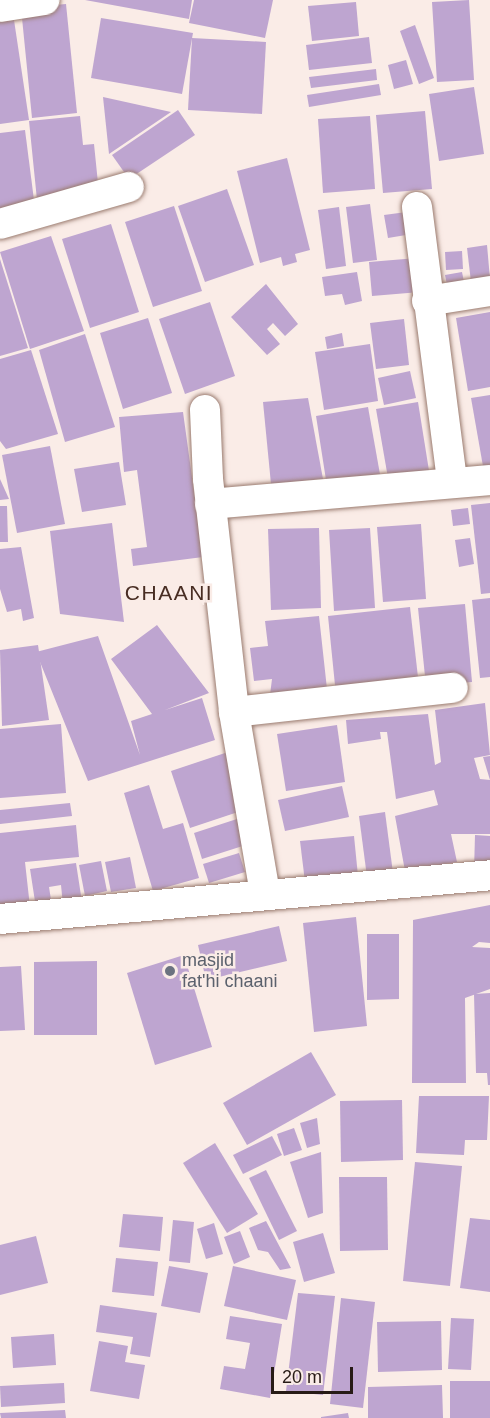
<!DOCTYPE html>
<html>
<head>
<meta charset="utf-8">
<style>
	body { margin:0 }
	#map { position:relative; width:490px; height:1418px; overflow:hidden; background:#faece7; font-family:Arial,sans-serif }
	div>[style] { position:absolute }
	.building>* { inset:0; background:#bea5d0 }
	.roads { filter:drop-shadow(0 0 2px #9a7b6f) drop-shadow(0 0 2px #9a7b6f) }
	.minor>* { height:30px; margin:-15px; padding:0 15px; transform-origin:15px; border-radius:15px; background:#fff }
	.dots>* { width:16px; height:16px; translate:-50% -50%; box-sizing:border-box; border:3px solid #faece7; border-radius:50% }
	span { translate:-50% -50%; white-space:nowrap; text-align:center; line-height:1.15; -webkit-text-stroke:5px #faece7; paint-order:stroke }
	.worship-label { font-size:18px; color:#5b616d }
	.left { translate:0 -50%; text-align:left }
	.quarter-label { font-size:21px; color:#482d23; letter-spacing:1.5px }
	.scale { position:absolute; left:271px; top:1367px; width:82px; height:27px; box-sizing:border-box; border:3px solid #271b16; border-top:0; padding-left:8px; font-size:18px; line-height:21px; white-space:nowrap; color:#271b16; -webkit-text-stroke:4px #faece7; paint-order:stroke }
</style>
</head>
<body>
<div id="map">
	<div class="building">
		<i style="clip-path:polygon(85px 0,192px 0,189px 19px)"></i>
		<i style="clip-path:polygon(194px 0,273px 0,265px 38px,189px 23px)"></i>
		<i style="clip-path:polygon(469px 0,474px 80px,437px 82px,432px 2px)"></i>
		<i style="clip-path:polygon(356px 2px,359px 36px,312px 41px,308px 6px)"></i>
		<i style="clip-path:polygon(66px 4px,77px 113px,32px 118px,21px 8px)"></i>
		<i style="clip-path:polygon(101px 18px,193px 33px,182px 94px,91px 78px)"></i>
		<i style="clip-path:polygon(14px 20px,29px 120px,0 124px,0 22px)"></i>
		<i style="clip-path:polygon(415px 25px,434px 78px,419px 84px,400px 31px)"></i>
		<i style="clip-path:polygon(369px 37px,372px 63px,309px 70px,306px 45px)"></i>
		<i style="clip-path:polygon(192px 38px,266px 42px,262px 114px,188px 110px)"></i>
		<i style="clip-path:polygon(406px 60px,413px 84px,394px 89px,388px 65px)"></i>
		<i style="clip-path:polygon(376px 69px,377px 80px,311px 88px,309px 77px)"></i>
		<i style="clip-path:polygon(379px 84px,381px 95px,309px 107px,307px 95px)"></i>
		<i style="clip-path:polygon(474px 87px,484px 154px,439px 161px,429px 94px)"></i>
		<i style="clip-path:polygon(103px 97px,171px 112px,109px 154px)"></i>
		<i style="clip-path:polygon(178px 110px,195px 135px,129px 179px,112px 155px)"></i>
		<i style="clip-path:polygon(425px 111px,432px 189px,383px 193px,376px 115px)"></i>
		<i style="clip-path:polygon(80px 116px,83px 145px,94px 144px,99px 193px,37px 200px,29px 121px)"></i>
		<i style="clip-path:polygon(370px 116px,375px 189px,323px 193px,318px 119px)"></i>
		<i style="clip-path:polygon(25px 130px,35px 208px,0 212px,0 133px)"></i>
		<i style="clip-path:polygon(287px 158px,310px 250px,295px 254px,297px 262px,283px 266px,281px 257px,260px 263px,237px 171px)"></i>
		<i style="clip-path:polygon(227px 189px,254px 265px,205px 282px,178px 206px)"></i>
		<i style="clip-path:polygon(370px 204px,377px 260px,353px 263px,346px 207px)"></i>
		<i style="clip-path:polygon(174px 206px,202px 291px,153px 307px,125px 222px)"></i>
		<i style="clip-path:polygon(339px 207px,346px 266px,326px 269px,318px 210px)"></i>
		<i style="clip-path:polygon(414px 211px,418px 233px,388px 238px,384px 215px)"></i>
		<i style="clip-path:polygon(111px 224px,139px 312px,90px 328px,62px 239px)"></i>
		<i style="clip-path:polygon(51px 236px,84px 331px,30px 349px,0 252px)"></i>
		<i style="clip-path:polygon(487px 245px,490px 279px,471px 282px,467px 248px)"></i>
		<i style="clip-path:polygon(462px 251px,463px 269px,446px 270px,445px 252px)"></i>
		<i style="clip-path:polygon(417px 258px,420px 292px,372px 296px,369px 262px)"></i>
		<i style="clip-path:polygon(0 259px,28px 348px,0 356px)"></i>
		<i style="clip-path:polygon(357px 272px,362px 301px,345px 305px,342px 294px,325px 296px,322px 277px)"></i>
		<i style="clip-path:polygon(462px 272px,465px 287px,448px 290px,445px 275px)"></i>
		<i style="clip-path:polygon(266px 284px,298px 324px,285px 336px,273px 323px,267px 329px,280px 344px,267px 355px,231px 317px)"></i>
		<i style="clip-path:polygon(210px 302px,235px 376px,185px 394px,159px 319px)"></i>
		<i style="clip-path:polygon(490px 312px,490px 387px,468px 391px,456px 318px)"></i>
		<i style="clip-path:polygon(148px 318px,172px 393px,123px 409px,100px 333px)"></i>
		<i style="clip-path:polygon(404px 319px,409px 365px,376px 369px,370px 323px)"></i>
		<i style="clip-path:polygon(342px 333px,344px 346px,327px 349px,325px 337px)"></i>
		<i style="clip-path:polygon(85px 334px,115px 427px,65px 442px,39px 350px)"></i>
		<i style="clip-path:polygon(370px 344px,378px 401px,324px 410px,315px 352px)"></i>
		<i style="clip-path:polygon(31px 350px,58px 434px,6px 449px,0 441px,0 359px)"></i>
		<i style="clip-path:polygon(410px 371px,416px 398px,384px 405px,378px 378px)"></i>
		<i style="clip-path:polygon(490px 395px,490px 470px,484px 472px,471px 398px)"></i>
		<i style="clip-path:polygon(308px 398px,323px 479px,271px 484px,263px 402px)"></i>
		<i style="clip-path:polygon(418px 402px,430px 477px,388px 478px,376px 409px)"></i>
		<i style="clip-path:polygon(368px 407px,381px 480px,326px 480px,316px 416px)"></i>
		<i style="clip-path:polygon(183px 412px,203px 557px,133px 566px,131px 549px,147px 547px,137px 470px,124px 472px,119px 417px)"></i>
		<i style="clip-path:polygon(50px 446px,65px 524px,17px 533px,2px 455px)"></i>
		<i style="clip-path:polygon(119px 462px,126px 505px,82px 512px,74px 469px)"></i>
		<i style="clip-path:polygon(0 479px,9px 499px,0 500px)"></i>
		<i style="clip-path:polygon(490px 503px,490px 593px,481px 594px,471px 505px)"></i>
		<i style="clip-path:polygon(0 506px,7px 506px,8px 542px,0 542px)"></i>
		<i style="clip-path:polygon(468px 508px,470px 524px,453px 526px,451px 510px)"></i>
		<i style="clip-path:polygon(112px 523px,124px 622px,60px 614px,50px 531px)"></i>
		<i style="clip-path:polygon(421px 524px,426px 599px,383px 602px,377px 527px)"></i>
		<i style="clip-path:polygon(319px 528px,321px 608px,271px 610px,268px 529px)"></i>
		<i style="clip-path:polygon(370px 528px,375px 608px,334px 611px,329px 530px)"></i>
		<i style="clip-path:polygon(470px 538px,474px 564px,459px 567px,455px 540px)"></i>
		<i style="clip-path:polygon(21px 547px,34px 618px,23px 621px,21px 609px,7px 612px,0 589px,0 549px)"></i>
		<i style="clip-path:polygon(490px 598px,490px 677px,480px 678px,472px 600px)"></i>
		<i style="clip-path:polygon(465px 604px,472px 682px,426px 686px,418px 608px)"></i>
		<i style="clip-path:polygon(410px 607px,419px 686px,336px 695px,328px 616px)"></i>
		<i style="clip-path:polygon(319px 616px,327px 689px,270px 695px,272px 679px,254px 681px,250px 648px,268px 646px,265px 621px)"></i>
		<i style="clip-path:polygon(157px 625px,209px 693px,165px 710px,202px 698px,215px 740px,88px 781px,36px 652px,98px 636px,140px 755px,131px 721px,152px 714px,111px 659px)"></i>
		<i style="clip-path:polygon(38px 645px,49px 720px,2px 726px,0 650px)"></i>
		<i style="clip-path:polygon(485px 703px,490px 755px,474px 758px,480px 779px,490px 780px,490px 834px,451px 834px,457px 862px,405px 871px,395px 816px,438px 805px,434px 790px,396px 799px,387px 732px,380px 732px,381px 739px,348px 744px,346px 720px,428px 714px,435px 765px,441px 762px,435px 710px)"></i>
		<i style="clip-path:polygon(61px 724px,66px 793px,0 798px,0 729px)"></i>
		<i style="clip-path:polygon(337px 725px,345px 782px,286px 791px,277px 734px)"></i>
		<i style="clip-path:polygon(228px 752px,247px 809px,190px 828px,171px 771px)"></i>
		<i style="clip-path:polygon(490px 756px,490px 780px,483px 757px)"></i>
		<i style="clip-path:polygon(149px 785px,163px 829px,183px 823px,199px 878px,153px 891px,124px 793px)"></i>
		<i style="clip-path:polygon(342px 786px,349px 817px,285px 831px,278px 800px)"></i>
		<i style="clip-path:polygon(70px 803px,72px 816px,0 824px,0 810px)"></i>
		<i style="clip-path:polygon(385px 812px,393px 873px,367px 877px,359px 816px)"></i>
		<i style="clip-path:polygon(243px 817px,252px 843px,202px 859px,194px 833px)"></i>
		<i style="clip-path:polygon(76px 825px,79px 857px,25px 862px,30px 907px,0 910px,0 833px)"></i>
		<i style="clip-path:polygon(475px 835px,490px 836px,490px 870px,474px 871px)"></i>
		<i style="clip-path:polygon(354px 836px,358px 876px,305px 882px,300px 841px)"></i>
		<i style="clip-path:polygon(239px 853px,245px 872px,209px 883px,203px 864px)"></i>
		<i style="clip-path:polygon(130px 857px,136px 888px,111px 892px,105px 862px)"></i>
		<i style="clip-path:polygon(101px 861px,107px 891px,85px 896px,79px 865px)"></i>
		<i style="clip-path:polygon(76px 863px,82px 902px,63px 905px,61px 885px,49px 887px,52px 906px,36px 908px,30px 869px)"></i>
		<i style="clip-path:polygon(490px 905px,490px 943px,479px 942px,472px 947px,490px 948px,490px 989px,465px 998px,466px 1083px,412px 1083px,413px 920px)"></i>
		<i style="clip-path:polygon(356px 917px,367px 1026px,314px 1032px,303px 923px)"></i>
		<i style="clip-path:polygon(279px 926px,287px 961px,206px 980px,198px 945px)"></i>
		<i style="clip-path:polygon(367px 934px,399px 934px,399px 999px,367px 1000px)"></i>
		<i style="clip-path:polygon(184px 955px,212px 1047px,155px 1065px,127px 973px)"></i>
		<i style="clip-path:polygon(97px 961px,97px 1035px,34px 1035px,34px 962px)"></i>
		<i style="clip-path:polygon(21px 966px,25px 1030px,0 1031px,0 967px)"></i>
		<i style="clip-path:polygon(490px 993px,490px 1085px,488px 1085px,487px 1073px,476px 1073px,474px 994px)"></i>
		<i style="clip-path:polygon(311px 1052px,336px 1095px,247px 1145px,223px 1103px)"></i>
		<i style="clip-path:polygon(419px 1096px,489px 1096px,487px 1140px,465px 1140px,464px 1155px,416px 1153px)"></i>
		<i style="clip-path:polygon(402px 1100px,403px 1160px,341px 1162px,340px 1101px)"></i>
		<i style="clip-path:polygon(317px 1118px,320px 1144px,307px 1148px,300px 1123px)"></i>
		<i style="clip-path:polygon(294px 1128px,302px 1150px,284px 1156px,277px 1134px)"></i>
		<i style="clip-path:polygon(272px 1136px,282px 1155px,243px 1174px,233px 1155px)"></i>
		<i style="clip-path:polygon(215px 1143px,258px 1214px,227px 1233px,183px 1163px)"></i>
		<i style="clip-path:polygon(321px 1152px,323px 1213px,308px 1218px,290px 1162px)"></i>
		<i style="clip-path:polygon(415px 1162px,462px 1166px,450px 1286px,403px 1281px)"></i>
		<i style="clip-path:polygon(266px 1170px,297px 1231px,279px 1240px,249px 1178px)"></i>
		<i style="clip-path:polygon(339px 1177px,387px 1177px,388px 1250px,340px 1251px)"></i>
		<i style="clip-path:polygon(123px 1214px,163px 1217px,160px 1251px,119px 1247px)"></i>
		<i style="clip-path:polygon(470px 1218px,490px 1220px,490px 1292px,460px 1288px)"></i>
		<i style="clip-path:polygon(173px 1220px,194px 1222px,190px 1263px,169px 1261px)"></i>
		<i style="clip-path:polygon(266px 1221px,291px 1268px,280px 1270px,268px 1252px,258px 1250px,249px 1228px)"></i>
		<i style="clip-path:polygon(214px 1223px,223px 1254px,206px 1259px,197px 1229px)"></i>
		<i style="clip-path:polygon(240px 1231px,250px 1257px,234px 1264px,224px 1237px)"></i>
		<i style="clip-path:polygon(323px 1233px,335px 1273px,304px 1282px,293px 1242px)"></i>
		<i style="clip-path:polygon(36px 1236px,48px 1283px,0 1295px,0 1245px)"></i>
		<i style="clip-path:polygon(116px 1258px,158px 1262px,154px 1296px,112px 1292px)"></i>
		<i style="clip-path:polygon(169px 1266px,208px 1273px,200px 1313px,161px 1306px)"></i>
		<i style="clip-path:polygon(233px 1266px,296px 1280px,287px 1320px,224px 1306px)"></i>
		<i style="clip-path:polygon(298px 1293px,335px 1296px,323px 1395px,286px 1391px)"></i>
		<i style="clip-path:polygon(341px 1298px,375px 1302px,363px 1408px,330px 1404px)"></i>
		<i style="clip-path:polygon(100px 1305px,157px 1313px,150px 1357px,130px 1354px,133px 1337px,96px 1332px)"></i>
		<i style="clip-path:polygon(230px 1316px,282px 1324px,270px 1398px,220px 1389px,224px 1366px,245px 1369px,250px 1343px,226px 1339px)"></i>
		<i style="clip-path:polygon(451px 1318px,474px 1319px,471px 1370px,448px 1369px)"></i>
		<i style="clip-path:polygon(441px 1321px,442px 1370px,378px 1372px,377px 1322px)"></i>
		<i style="clip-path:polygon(54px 1334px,56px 1365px,13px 1368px,11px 1337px)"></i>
		<i style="clip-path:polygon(99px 1341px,128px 1346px,125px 1362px,145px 1365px,139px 1399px,90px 1391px)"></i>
		<i style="clip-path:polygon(450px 1381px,490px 1381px,490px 1418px,450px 1418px)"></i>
		<i style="clip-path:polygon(64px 1383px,65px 1403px,1px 1407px,0 1386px)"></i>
		<i style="clip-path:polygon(442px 1385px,443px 1418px,368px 1418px,368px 1387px)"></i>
		<i style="clip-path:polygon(65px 1410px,66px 1418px,1px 1418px,0 1413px)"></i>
		<i style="clip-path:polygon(348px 1413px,349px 1418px,321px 1418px,321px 1417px)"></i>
	</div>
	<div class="roads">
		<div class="minor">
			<i style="left:0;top:7px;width:45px;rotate:-9deg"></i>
			<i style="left:417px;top:207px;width:275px;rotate:82.7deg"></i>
			<i style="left:0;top:224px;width:134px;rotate:-16deg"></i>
			<i style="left:427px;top:301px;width:64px;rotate:-9deg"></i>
			<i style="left:205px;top:410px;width:69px;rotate:87.5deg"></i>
			<i style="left:208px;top:479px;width:234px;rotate:83.6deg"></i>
			<i style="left:234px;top:712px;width:184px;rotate:80.3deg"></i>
			<i style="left:210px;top:504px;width:281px;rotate:-4.9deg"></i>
			<i style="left:234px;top:712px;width:220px;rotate:-6.3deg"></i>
			<i style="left:0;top:919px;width:492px;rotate:-5.1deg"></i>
		</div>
	</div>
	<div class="dots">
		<i style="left:170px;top:971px;background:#6b7280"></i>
	</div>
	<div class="worship-label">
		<span class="left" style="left:182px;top:971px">masjid<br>fat'hi chaani</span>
	</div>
	<div class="quarter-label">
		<span style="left:169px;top:593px">CHAANI</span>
	</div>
	<div class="scale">20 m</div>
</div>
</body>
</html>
